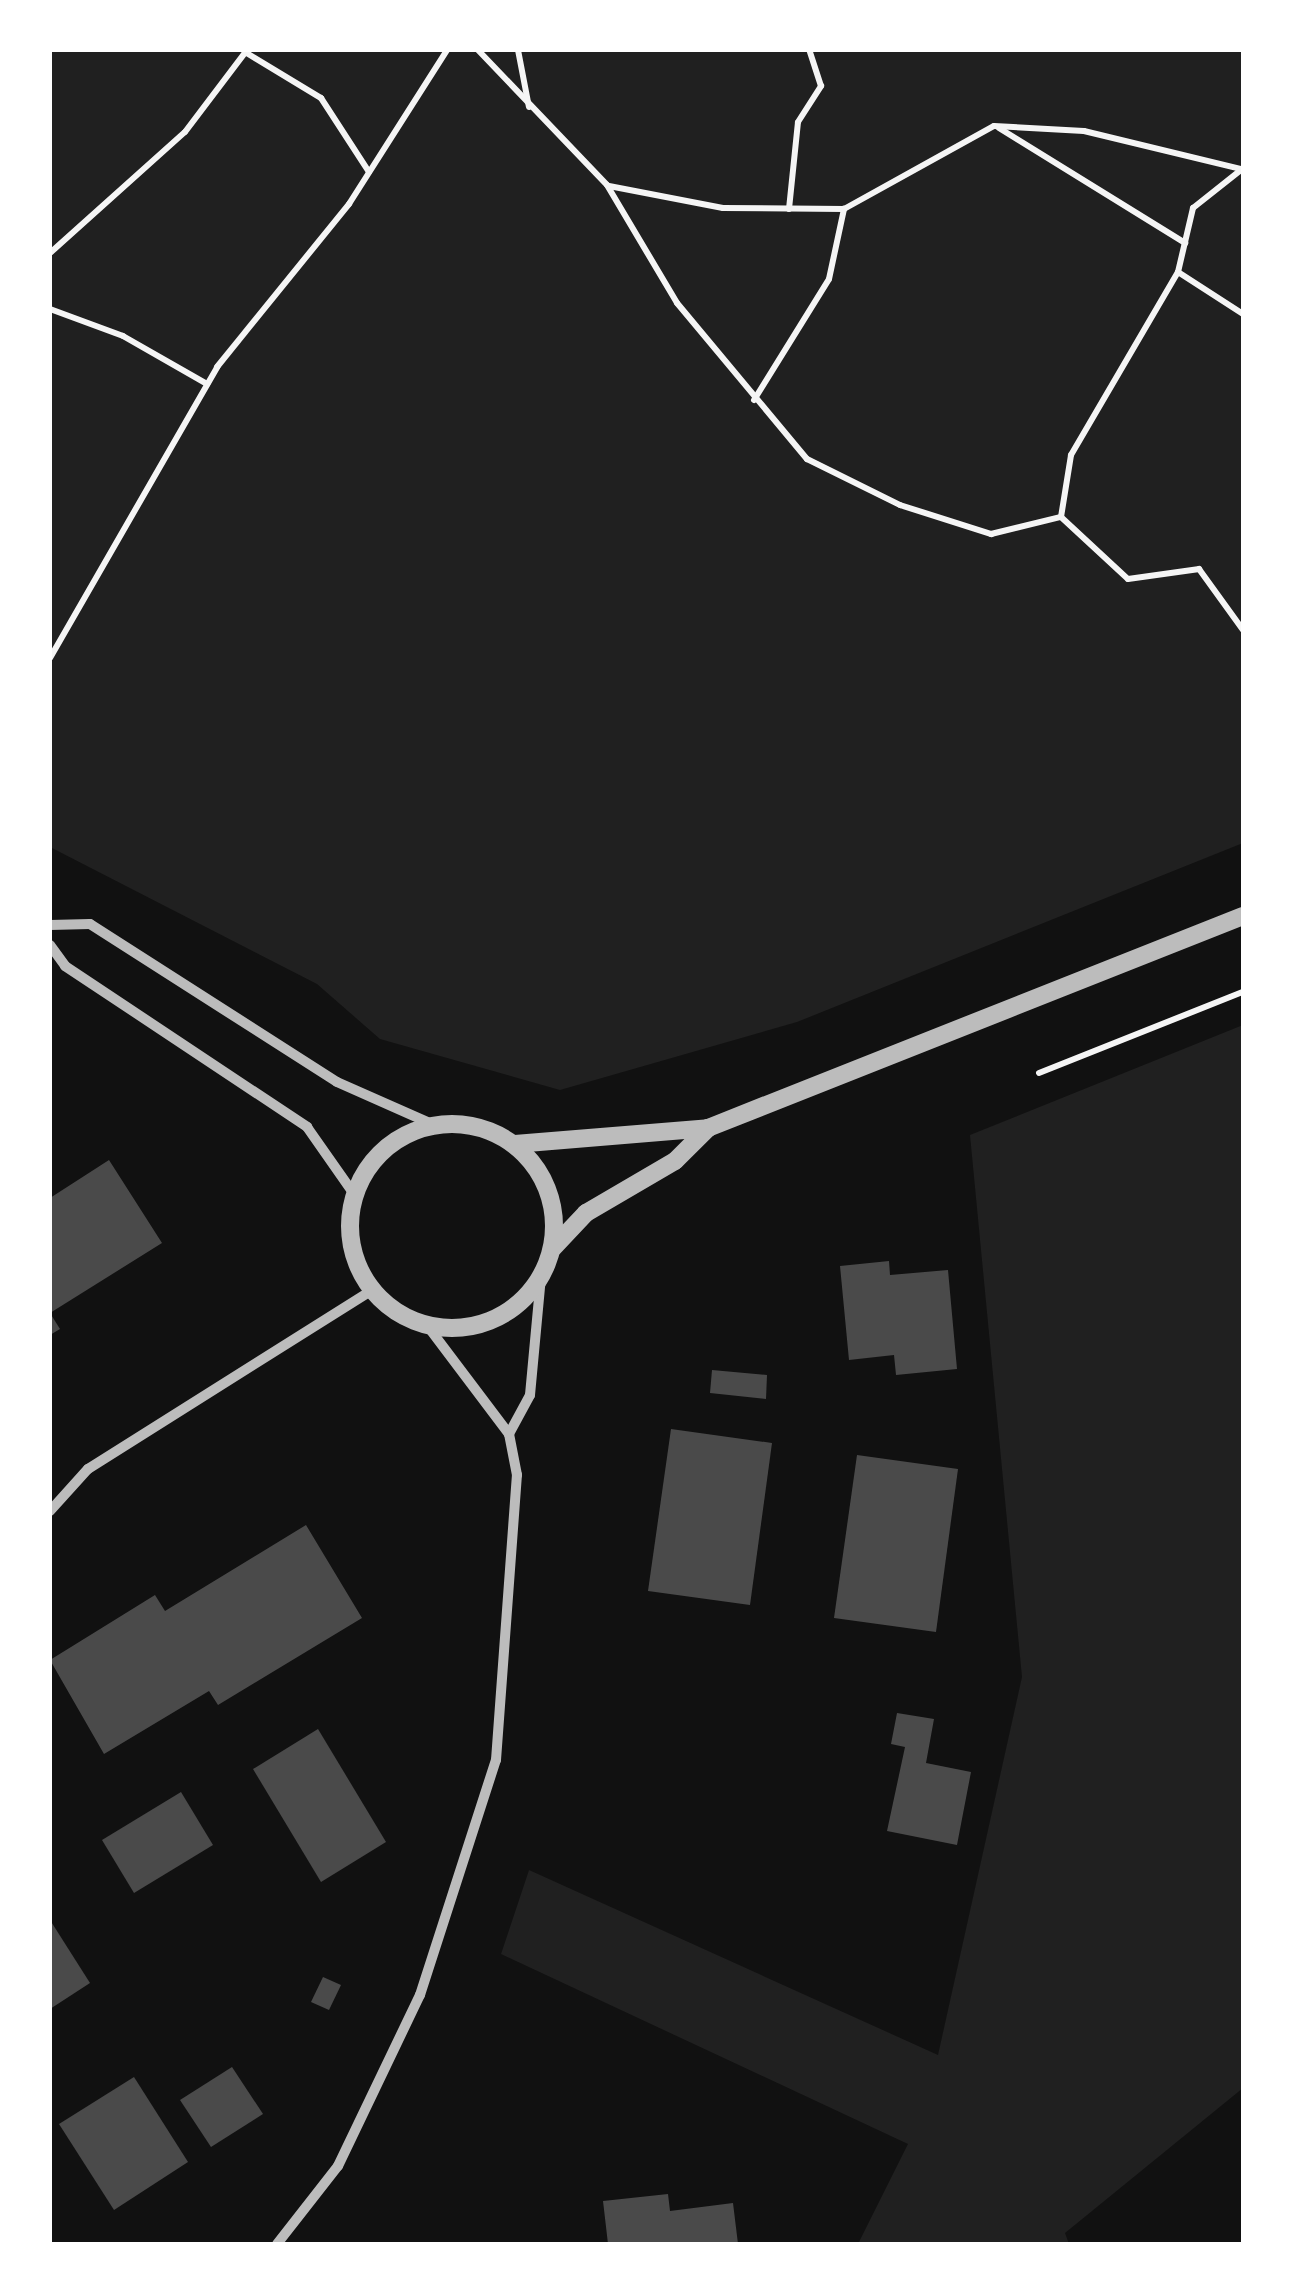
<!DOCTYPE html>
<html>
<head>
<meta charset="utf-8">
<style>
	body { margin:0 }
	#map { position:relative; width:1293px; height:2294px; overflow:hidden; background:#111; font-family:"Playfair Display",serif }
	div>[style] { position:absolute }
	.green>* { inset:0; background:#202020 }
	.building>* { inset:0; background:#4a4a4a }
	.path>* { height:6px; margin:-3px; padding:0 3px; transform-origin:3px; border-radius:3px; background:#f5f5f5 }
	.minor>* { height:10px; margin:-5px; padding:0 5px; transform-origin:5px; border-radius:5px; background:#bcbcbc }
	.tertiary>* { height:18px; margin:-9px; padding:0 9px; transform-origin:9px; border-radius:9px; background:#bcbcbc }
	.tertiary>.ring { margin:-9px; padding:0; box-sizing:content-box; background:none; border:18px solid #bcbcbc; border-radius:50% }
	span { translate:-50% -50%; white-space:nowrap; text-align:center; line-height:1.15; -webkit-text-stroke:8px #fff; paint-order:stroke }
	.frame { position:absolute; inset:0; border:52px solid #fff; pointer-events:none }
</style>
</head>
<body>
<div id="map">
	<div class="green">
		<i style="clip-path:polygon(50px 50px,1243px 50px,1243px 843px,797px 1022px,560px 1090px,380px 1039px,317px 984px,50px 847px)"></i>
		<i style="clip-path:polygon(1243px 1025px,1243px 2088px,1065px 2233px,1069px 2244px,858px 2244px,908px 2144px,501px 1954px,529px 1870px,938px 2055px,1022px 1677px,970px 1135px)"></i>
	</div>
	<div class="building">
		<i style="clip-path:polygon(109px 1160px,162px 1243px,50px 1313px,60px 1329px,50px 1335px,50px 1198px)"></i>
		<i style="clip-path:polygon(889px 1261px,890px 1275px,948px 1270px,957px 1369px,896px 1375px,894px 1355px,849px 1360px,840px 1266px)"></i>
		<i style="clip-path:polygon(712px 1370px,767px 1375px,766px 1399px,710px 1393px)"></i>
		<i style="clip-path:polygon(671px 1429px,772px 1443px,750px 1605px,648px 1591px)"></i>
		<i style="clip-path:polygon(857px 1455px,958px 1469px,936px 1632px,834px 1618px)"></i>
		<i style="clip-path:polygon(306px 1525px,362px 1618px,218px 1705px,209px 1691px,104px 1754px,50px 1660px,155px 1595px,165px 1611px)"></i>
		<i style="clip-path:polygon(897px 1713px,934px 1719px,926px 1763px,971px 1772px,957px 1845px,887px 1831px,905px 1747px,891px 1744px)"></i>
		<i style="clip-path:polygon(318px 1729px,386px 1842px,321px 1882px,253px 1769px)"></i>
		<i style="clip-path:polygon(181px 1792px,213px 1845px,134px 1893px,102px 1840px)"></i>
		<i style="clip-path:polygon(50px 1920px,90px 1983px,50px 2009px)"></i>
		<i style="clip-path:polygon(323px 1977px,341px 1985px,329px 2010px,311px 2002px)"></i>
		<i style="clip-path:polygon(232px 2067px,263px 2114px,211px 2147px,180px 2100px)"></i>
		<i style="clip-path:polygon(134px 2077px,188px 2162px,114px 2210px,59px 2124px)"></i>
		<i style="clip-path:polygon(668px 2194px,670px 2211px,733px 2203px,738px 2244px,608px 2244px,603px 2201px)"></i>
	</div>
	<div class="path">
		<i style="left:478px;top:50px;width:187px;rotate:46.3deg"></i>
		<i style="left:607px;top:185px;width:137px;rotate:59.3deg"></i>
		<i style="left:677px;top:303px;width:203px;rotate:50.2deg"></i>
		<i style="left:807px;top:459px;width:104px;rotate:26.3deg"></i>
		<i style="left:900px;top:505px;width:96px;rotate:17.7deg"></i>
		<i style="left:991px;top:534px;width:72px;rotate:-13.7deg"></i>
		<i style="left:518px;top:50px;width:58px;rotate:79.1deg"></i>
		<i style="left:245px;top:52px;width:89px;rotate:31.2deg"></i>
		<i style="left:321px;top:98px;width:88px;rotate:57deg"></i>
		<i style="left:999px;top:128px;width:219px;rotate:31.7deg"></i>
		<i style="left:609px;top:186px;width:116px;rotate:10.9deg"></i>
		<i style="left:723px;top:208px;width:121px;rotate:0.5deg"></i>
		<i style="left:844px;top:209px;width:171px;rotate:-29deg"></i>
		<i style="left:994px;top:126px;width:90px;rotate:3.2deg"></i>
		<i style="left:1084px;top:131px;width:162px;rotate:13.6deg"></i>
		<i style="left:789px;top:209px;width:87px;rotate:-84.1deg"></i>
		<i style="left:798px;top:122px;width:43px;rotate:-57.4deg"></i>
		<i style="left:821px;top:86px;width:38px;rotate:-108deg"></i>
		<i style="left:50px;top:253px;width:181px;rotate:-41.9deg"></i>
		<i style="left:185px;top:132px;width:103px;rotate:-52.9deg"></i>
		<i style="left:1178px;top:272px;width:77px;rotate:32.9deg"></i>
		<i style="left:50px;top:309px;width:78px;rotate:20.3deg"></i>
		<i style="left:123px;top:336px;width:97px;rotate:29.7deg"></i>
		<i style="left:754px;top:400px;width:142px;rotate:-58.2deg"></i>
		<i style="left:829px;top:279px;width:72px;rotate:-77.9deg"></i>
		<i style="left:1061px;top:517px;width:63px;rotate:-80.8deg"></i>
		<i style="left:1071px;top:455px;width:212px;rotate:-59.7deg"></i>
		<i style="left:1178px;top:272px;width:66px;rotate:-76.8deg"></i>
		<i style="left:1193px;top:208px;width:63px;rotate:-38.5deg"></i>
		<i style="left:1061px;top:517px;width:91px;rotate:42.8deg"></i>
		<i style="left:1128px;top:579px;width:72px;rotate:-8deg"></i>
		<i style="left:1199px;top:569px;width:75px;rotate:54.2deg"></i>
		<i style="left:50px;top:658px;width:336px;rotate:-60.1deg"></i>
		<i style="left:217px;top:367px;width:210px;rotate:-51deg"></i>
		<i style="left:349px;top:204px;width:183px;rotate:-57.5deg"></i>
		<i style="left:1039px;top:1073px;width:219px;rotate:-21.7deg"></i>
	</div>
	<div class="minor">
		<i style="left:50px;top:925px;width:40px;rotate:-1.4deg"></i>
		<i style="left:90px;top:924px;width:293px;rotate:32.6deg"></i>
		<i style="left:337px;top:1082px;width:106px;rotate:23.9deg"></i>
		<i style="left:50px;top:945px;width:26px;rotate:54deg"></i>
		<i style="left:65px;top:966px;width:291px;rotate:33.6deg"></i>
		<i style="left:307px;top:1127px;width:82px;rotate:55deg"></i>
		<i style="left:509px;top:1434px;width:44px;rotate:-61.7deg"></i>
		<i style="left:530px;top:1395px;width:120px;rotate:-84.7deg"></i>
		<i style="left:50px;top:1511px;width:57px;rotate:-47.9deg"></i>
		<i style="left:88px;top:1469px;width:336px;rotate:-32.2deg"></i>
		<i style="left:277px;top:2244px;width:99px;rotate:-52deg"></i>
		<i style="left:338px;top:2166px;width:190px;rotate:-64.4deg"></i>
		<i style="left:420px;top:1995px;width:247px;rotate:-72.1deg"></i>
		<i style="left:496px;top:1760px;width:286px;rotate:-85.8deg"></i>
		<i style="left:517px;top:1475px;width:42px;rotate:-101deg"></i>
		<i style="left:509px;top:1434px;width:136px;rotate:-127deg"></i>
	</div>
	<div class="tertiary">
		<i class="ring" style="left:350px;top:1124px;width:186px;height:186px"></i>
		<i style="left:515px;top:1144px;width:194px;rotate:-4.7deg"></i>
		<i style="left:552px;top:1249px;width:50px;rotate:-46.6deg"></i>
		<i style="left:586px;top:1213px;width:103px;rotate:-30.3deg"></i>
		<i style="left:675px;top:1161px;width:47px;rotate:-45deg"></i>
		<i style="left:708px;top:1128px;width:575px;rotate:-21.62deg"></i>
	</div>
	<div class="frame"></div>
</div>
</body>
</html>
